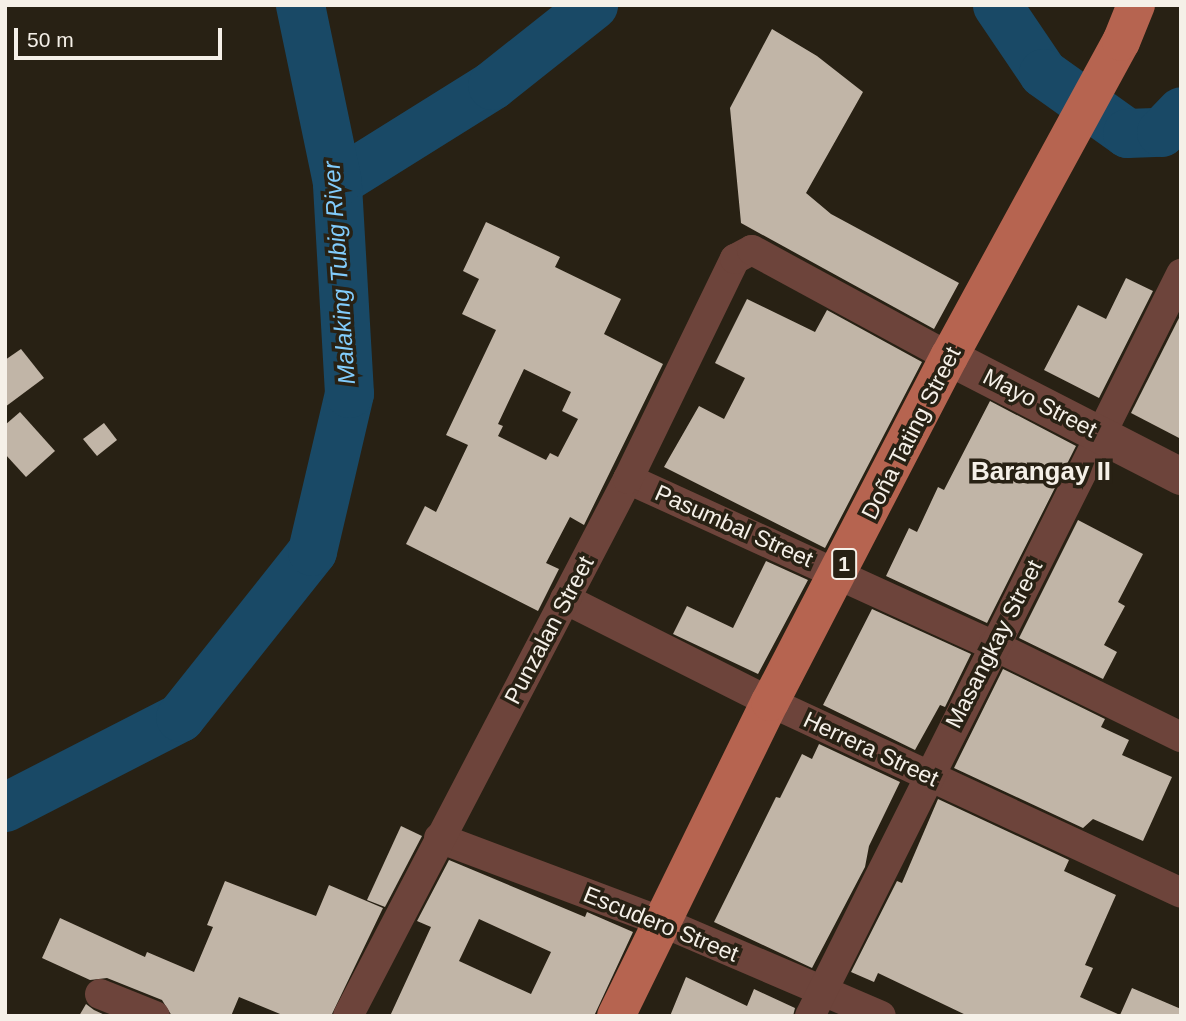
<!DOCTYPE html>
<html>
<head>
<meta charset="utf-8">
<style>
	body { margin:0 }
	#map { position:relative; width:1186px; height:1021px; overflow:hidden; background:#282114; font-family:Arial,sans-serif }
	div>[style] { position:absolute }
	.river>* { height:49px; margin:-24.5px; padding:0 24.5px; transform-origin:24.5px; border-radius:24.5px; background:#194966 }
	.building>* { inset:0; background:#c1b5a7 }
	.minor>* { height:30px; margin:-15px; padding:0 15px; transform-origin:15px; border-radius:15px; background:#6d443b }
	.tertiary>* { height:37px; margin:-18.5px; padding:0 18.5px; transform-origin:18.5px; border-radius:18.5px; background:#6d443b }
	.primary>* { height:38px; margin:-19px; padding:0 19px; transform-origin:19px; border-radius:19px; background:#b66450 }
	span { translate:-50% -50%; white-space:nowrap; text-align:center; line-height:1.15; -webkit-text-stroke:7px #282114; paint-order:stroke }
	.shield-label span { padding:2px 5px; background:#282114; border:2px solid; border-radius:5px; -webkit-text-stroke-width:0 }
	.shield-label { font-size:21px; color:#f5f0e8; font-weight:700 }
	.street-label { font-size:23px; color:#f5f0e8 }
	.water-label { font-size:24px; color:#82ccfc; font-style:italic }
	.quarter-label { font-size:26px; color:#f5f0e8; font-weight:700 }
	.frame { position:absolute; inset:0; border:7px solid #f5f0e8; pointer-events:none }
	.scale { position:absolute; left:14px; top:28px; width:208px; height:32px; box-sizing:border-box; border:4px solid #f5f0e8; border-top:0; padding-left:9px; font-size:21px; line-height:24px; white-space:nowrap; color:#f5f0e8; -webkit-text-stroke:5px #282114; paint-order:stroke }
</style>
</head>
<body>
<div id="map">
	<div class="river">
		<i style="left:997px;top:5px;width:82px;rotate:55.9deg"></i>
		<i style="left:1043px;top:73px;width:103px;rotate:35.5deg"></i>
		<i style="left:1127px;top:133px;width:34px;rotate:-2deg"></i>
		<i style="left:1161px;top:132px;width:29px;rotate:-46deg"></i>
		<i style="left:337px;top:182px;width:183px;rotate:-32deg"></i>
		<i style="left:492px;top:85px;width:129px;rotate:-38.4deg"></i>
		<i style="left:5px;top:807px;width:197px;rotate:-27.2deg"></i>
		<i style="left:180px;top:717px;width:212px;rotate:-51.5deg"></i>
		<i style="left:312px;top:551px;width:162px;rotate:-76.8deg"></i>
		<i style="left:349px;top:393px;width:211px;rotate:-93.3deg"></i>
		<i style="left:337px;top:182px;width:181px;rotate:-101.8deg"></i>
	</div>
	<div class="building">
		<i style="clip-path:polygon(772px 29px,817px 56px,863px 92px,806px 193px,831px 214px,959px 283px,934px 329px,741px 223px,730px 108px)"></i>
		<i style="clip-path:polygon(evenodd,486px 222px,560px 257px,555px 267px,621px 299px,604px 334px,663px 364px,584px 525px,570px 517px,546px 563px,559px 569px,538px 611px,406px 544px,425px 506px,436px 512px,468px 445px,446px 435px,496px 330px,462px 314px,479px 279px,463px 271px,486px 222px,524px 369px,571px 392px,562px 411px,578px 419px,558px 457px,550px 453px,546px 460px,498px 436px,503px 426px,498px 424px,524px 369px)"></i>
		<i style="clip-path:polygon(1126px 278px,1153px 291px,1099px 398px,1044px 370px,1078px 305px,1106px 319px)"></i>
		<i style="clip-path:polygon(747px 299px,815px 332px,827px 310px,922px 362px,825px 548px,664px 467px,699px 406px,724px 419px,745px 378px,715px 363px)"></i>
		<i style="clip-path:polygon(1181px 314px,1181px 439px,1131px 413px)"></i>
		<i style="clip-path:polygon(21px 349px,44px 378px,5px 407px,5px 360px)"></i>
		<i style="clip-path:polygon(990px 401px,1076px 446px,987px 623px,886px 576px,909px 528px,917px 532px,938px 487px,944px 490px)"></i>
		<i style="clip-path:polygon(20px 412px,55px 451px,26px 477px,5px 454px,5px 425px)"></i>
		<i style="clip-path:polygon(104px 423px,117px 440px,97px 456px,83px 439px)"></i>
		<i style="clip-path:polygon(1078px 520px,1143px 554px,1118px 602px,1125px 606px,1104px 645px,1117px 652px,1103px 679px,1019px 638px)"></i>
		<i style="clip-path:polygon(766px 561px,808px 580px,758px 674px,673px 634px,687px 606px,733px 628px)"></i>
		<i style="clip-path:polygon(872px 609px,971px 654px,945px 707px,940px 705px,915px 750px,823px 705px)"></i>
		<i style="clip-path:polygon(1003px 669px,1105px 719px,1101px 727px,1129px 740px,1122px 755px,1172px 777px,1143px 841px,1093px 819px,1083px 828px,954px 768px)"></i>
		<i style="clip-path:polygon(819px 744px,900px 782px,869px 846px,865px 867px,812px 968px,714px 922px,776px 797px,780px 798px,802px 754px,812px 759px)"></i>
		<i style="clip-path:polygon(938px 799px,1069px 860px,1064px 871px,1116px 895px,1085px 965px,1093px 968px,1080px 997px,1120px 1015px,1132px 988px,1181px 1009px,1181px 1016px,968px 1016px,878px 973px,874px 982px,851px 972px,897px 881px,902px 883px)"></i>
		<i style="clip-path:polygon(401px 826px,422px 836px,385px 907px,367px 900px)"></i>
		<i style="clip-path:polygon(evenodd,449px 860px,585px 917px,587px 912px,633px 932px,594px 1016px,390px 1016px,431px 927px,417px 921px,449px 860px,479px 919px,551px 952px,531px 994px,459px 961px,479px 919px)"></i>
		<i style="clip-path:polygon(225px 881px,316px 916px,329px 885px,383px 908px,331px 1016px,285px 1016px,239px 997px,231px 1016px,172px 1016px,162px 1000px,107px 978px,90px 980px,42px 958px,60px 918px,145px 957px,147px 952px,194px 972px,213px 927px,207px 925px)"></i>
		<i style="clip-path:polygon(686px 977px,747px 1006px,754px 989px,795px 1008px,793px 1016px,670px 1016px)"></i>
		<i style="clip-path:polygon(86px 1004px,94px 1010px,107px 1016px,79px 1016px)"></i>
	</div>
	<div class="minor">
		<i style="left:628px;top:479px;width:401px;rotate:24.5deg"></i>
		<i style="left:993px;top:645px;width:209px;rotate:26.1deg"></i>
		<i style="left:565px;top:599px;width:229px;rotate:26.7deg"></i>
		<i style="left:770px;top:702px;width:453px;rotate:24.9deg"></i>
		<i style="left:439px;top:838px;width:238px;rotate:20.6deg"></i>
		<i style="left:662px;top:922px;width:238px;rotate:23.2deg"></i>
		<i style="left:100px;top:994px;width:59px;rotate:21.8deg"></i>
		<i style="left:348px;top:1016px;width:606px;rotate:-62.46deg"></i>
		<i style="left:628px;top:479px;width:245px;rotate:-64.1deg"></i>
		<i style="left:735px;top:259px;width:19px;rotate:-28deg"></i>
		<i style="left:752px;top:250px;width:224px;rotate:28.5deg"></i>
		<i style="left:810px;top:1016px;width:830px;rotate:-63.43deg"></i>
	</div>
	<div class="tertiary">
		<i style="left:949px;top:357px;width:261px;rotate:27.2deg"></i>
	</div>
	<div class="primary">
		<i style="left:616px;top:1016px;width:350px;rotate:-63.9deg"></i>
		<i style="left:770px;top:702px;width:389px;rotate:-62.6deg"></i>
		<i style="left:949px;top:357px;width:359px;rotate:-61.4deg"></i>
		<i style="left:1121px;top:42px;width:40px;rotate:-68deg"></i>
	</div>
	<div class="shield-label">
		<span style="left:844px;top:564px">1</span>
	</div>
	<div class="street-label">
		<span style="left:1040px;top:403px;rotate:27deg">Mayo Street</span>
		<span style="left:911px;top:433px;rotate:-63deg">Doña Tating Street</span>
		<span style="left:734px;top:526px;rotate:24deg">Pasumbal Street</span>
		<span style="left:549px;top:630px;rotate:-62deg">Punzalan Street</span>
		<span style="left:994px;top:644px;rotate:-63deg">Masangkay Street</span>
		<span style="left:871px;top:749px;rotate:25deg">Herrera Street</span>
		<span style="left:661px;top:924px;rotate:22deg">Escudero Street</span>
	</div>
	<div class="water-label">
		<span style="left:339px;top:273px;rotate:-94deg">Malaking Tubig River</span>
	</div>
	<div class="quarter-label">
		<span style="left:1041px;top:472px">Barangay II</span>
	</div>
	<div class="frame"></div>
	<div class="scale">50 m</div>
</div>
</body>
</html>
